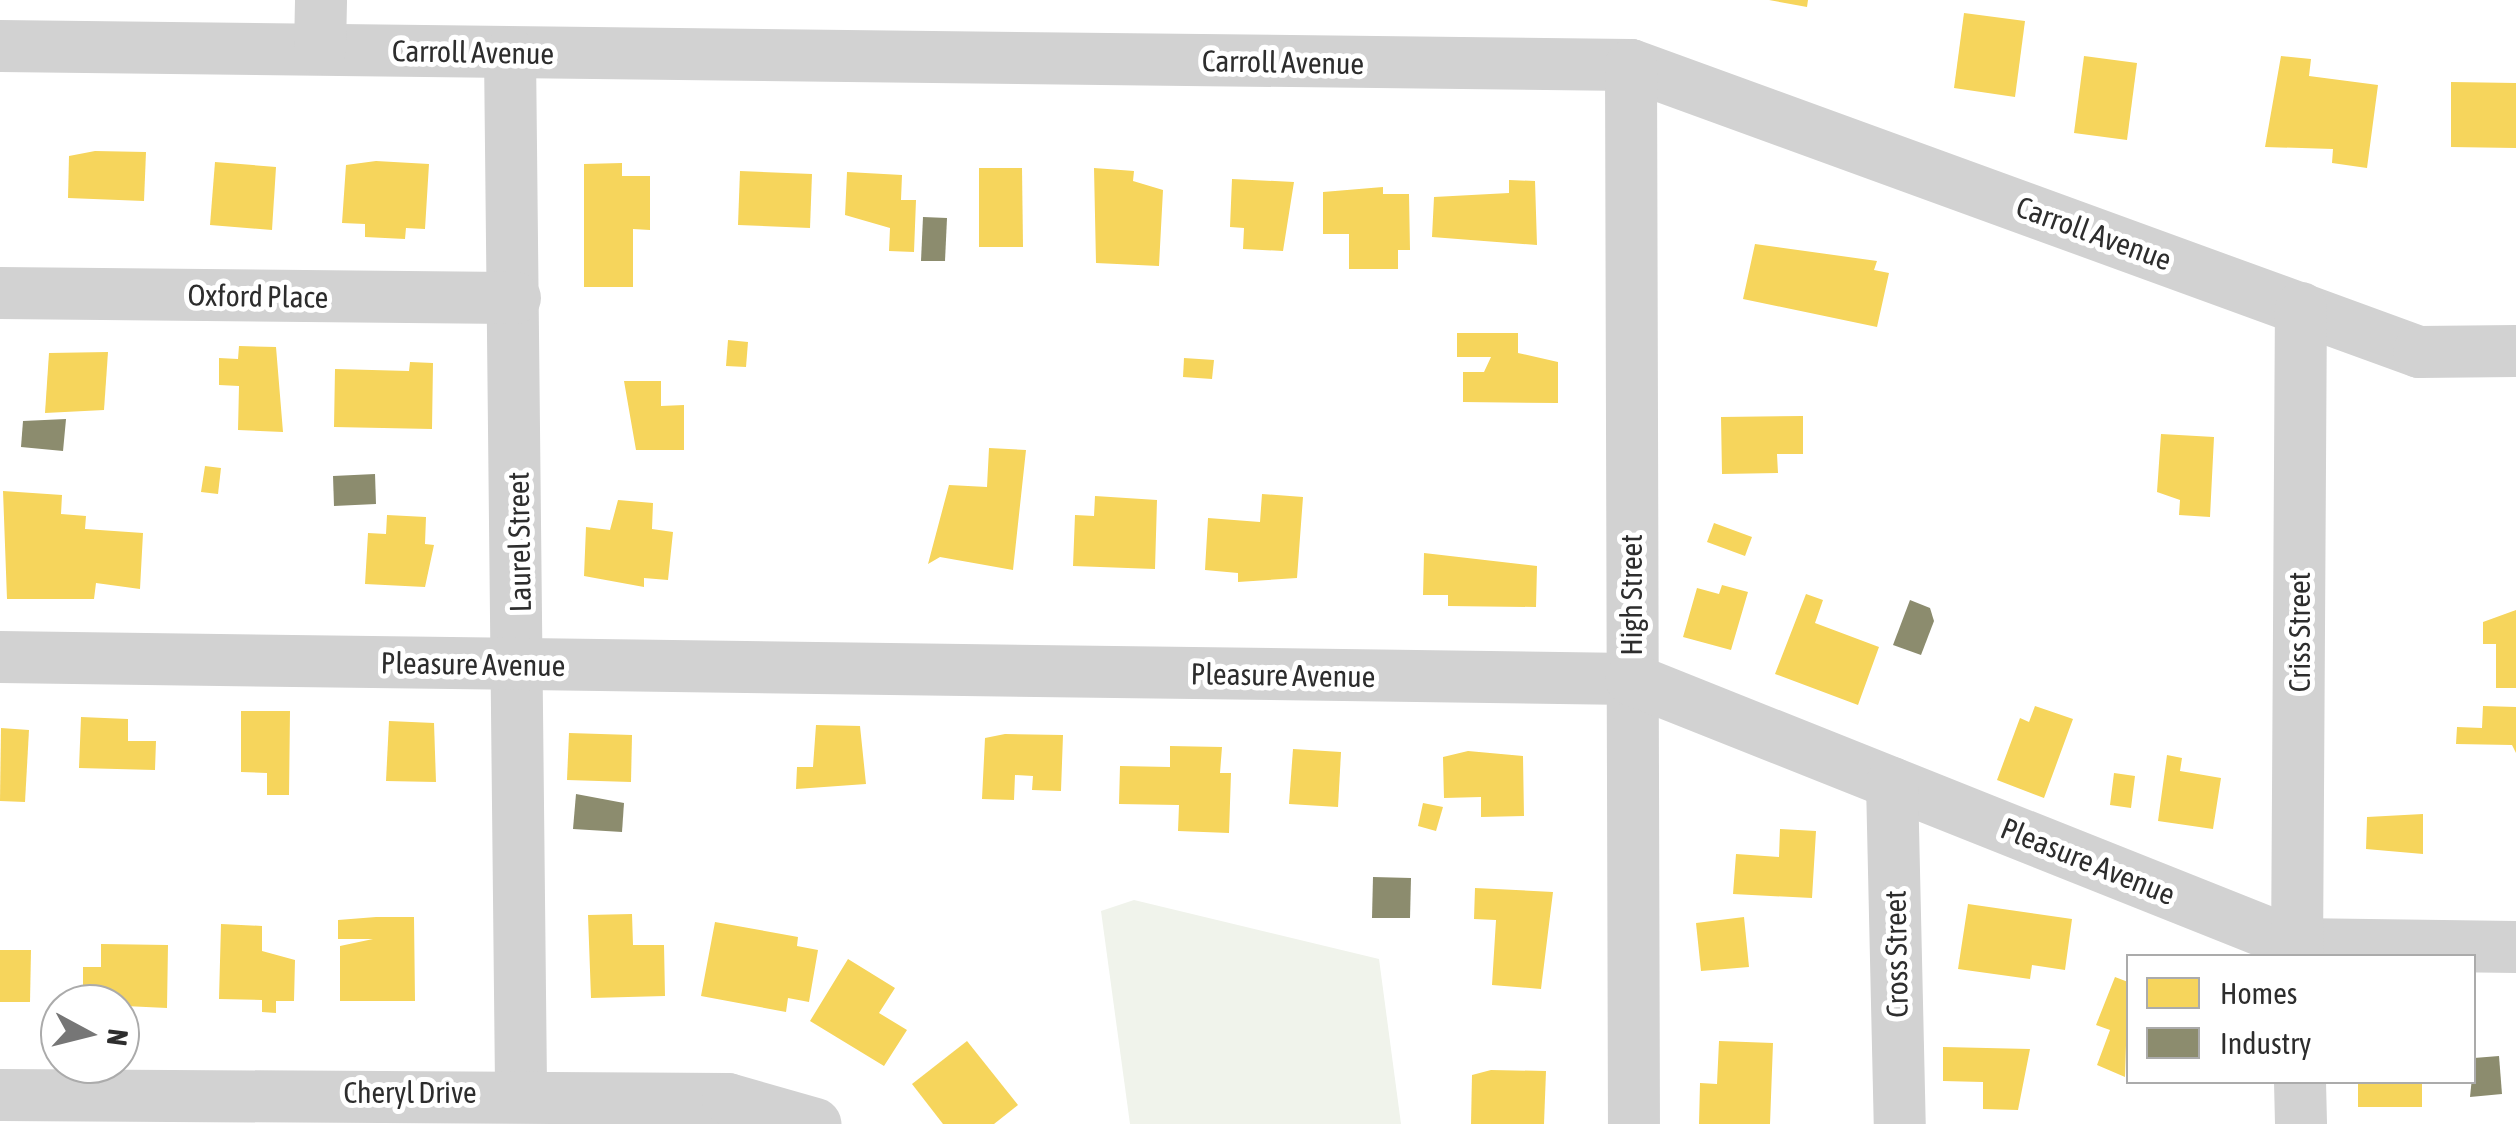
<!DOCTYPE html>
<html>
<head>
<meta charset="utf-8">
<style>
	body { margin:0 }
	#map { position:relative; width:2516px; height:1124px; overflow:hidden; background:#fff; font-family:"Asap Condensed",sans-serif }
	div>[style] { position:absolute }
	.green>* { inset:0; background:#f0f3eb }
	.homes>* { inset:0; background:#f6d55c }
	.industry>* { inset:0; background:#8c8c6e }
	.minor>* { height:52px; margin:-26px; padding:0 26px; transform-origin:26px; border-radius:26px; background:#d2d2d2 }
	span { translate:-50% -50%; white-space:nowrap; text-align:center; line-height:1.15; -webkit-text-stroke:10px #fff; paint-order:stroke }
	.street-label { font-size:30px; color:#2d2d2d }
	.legend { position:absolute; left:2126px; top:954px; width:350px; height:130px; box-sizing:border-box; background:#fff; border:2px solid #ababab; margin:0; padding:12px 18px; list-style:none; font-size:30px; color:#2d2d2d }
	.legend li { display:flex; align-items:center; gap:20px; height:50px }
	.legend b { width:50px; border:2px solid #ababab }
	.north { position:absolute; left:40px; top:984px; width:100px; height:100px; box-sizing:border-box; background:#fff; border:2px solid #ababab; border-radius:50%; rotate:97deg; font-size:28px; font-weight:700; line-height:40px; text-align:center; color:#2d2d2d }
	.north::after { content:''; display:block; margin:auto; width:35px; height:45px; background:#767676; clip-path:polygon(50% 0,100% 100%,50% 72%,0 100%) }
</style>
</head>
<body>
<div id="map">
	<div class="green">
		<i style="clip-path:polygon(1134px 900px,1379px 959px,1401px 1124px,1130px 1124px,1101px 911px)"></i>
	</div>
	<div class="homes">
		<i style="clip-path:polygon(1769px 0,1808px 0,1807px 7px)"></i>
		<i style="clip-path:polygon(1964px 13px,2025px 21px,2015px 97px,1954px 88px)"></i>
		<i style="clip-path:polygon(2084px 56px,2137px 63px,2127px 140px,2074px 133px)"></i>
		<i style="clip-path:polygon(2281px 56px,2311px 59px,2309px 76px,2378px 85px,2367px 168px,2332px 163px,2333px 149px,2265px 147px)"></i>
		<i style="clip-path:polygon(2451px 82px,2516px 83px,2516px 148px,2451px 147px)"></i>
		<i style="clip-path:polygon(95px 151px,146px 152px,144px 201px,68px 198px,69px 156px)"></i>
		<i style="clip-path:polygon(376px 161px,429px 164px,425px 229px,406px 228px,405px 239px,365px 237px,365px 224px,342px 223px,346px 165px)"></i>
		<i style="clip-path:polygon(215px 162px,276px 167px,272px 230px,210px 225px)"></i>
		<i style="clip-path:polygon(622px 163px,622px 176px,650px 176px,650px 230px,633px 229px,633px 287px,584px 287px,584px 164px)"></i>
		<i style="clip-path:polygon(979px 168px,1022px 168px,1023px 247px,979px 247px)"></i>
		<i style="clip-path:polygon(1094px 168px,1134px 171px,1133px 181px,1163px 190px,1159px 266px,1096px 263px)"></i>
		<i style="clip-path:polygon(740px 171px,812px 174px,810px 228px,738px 225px)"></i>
		<i style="clip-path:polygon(847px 172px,902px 175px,901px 200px,916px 200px,914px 252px,889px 251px,890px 228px,845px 215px)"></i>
		<i style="clip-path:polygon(1232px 179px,1294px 182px,1283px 251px,1243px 249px,1244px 228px,1230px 227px)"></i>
		<i style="clip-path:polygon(1509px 180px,1535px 181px,1537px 245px,1432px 237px,1434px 197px,1509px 193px)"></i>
		<i style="clip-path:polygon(1383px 187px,1383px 194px,1409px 194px,1410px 250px,1398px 250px,1398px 269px,1349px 269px,1349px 234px,1323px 234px,1323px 192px)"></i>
		<i style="clip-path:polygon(1755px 244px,1877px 261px,1874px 270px,1889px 273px,1877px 327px,1743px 299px)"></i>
		<i style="clip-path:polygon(1457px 333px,1518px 333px,1518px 353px,1558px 362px,1558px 403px,1463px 402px,1463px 372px,1484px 372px,1491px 357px,1457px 357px)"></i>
		<i style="clip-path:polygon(728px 340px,748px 342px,746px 367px,726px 366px)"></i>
		<i style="clip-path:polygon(239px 346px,276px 347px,283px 432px,238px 430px,239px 386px,219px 385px,219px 358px,238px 359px)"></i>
		<i style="clip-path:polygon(108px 352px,104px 410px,45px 413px,49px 353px)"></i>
		<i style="clip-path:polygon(1184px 358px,1214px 360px,1212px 379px,1183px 377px)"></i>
		<i style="clip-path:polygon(410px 362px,433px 363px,432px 429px,334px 427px,335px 369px,409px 371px)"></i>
		<i style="clip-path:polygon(624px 381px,661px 381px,661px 406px,684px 405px,684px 450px,636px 450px)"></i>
		<i style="clip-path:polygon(1803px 416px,1803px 454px,1777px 454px,1778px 473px,1722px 474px,1721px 417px)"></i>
		<i style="clip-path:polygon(2161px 434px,2214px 437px,2210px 517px,2179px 515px,2180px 500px,2157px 492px)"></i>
		<i style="clip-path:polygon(989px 448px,1026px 450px,1013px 570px,940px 557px,928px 564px,949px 485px,987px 487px)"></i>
		<i style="clip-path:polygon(205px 466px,221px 468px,218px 494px,201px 492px)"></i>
		<i style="clip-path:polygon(3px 491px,62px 495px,61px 514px,86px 516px,85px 529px,143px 533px,140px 589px,96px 583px,94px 599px,7px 599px)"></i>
		<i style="clip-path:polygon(1262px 494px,1303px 497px,1297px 578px,1238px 582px,1238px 573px,1205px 570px,1208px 518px,1260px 522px)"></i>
		<i style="clip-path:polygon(1095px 496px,1157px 500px,1155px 569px,1073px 566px,1075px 515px,1094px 516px)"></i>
		<i style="clip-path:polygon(618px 500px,653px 503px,652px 529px,673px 532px,668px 580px,644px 578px,644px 587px,584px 576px,586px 527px,610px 530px)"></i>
		<i style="clip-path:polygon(387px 515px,426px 517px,425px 544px,434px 545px,425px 587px,365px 584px,368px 533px,386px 534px)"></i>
		<i style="clip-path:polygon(1714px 523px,1752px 537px,1745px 556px,1707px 542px)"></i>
		<i style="clip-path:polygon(1424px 553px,1537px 566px,1536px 607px,1448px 606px,1448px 595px,1423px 595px)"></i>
		<i style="clip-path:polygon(1722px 585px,1748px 592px,1731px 650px,1683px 637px,1697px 588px,1719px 594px)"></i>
		<i style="clip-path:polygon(1806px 594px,1823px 600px,1815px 623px,1879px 647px,1858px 705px,1775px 674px)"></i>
		<i style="clip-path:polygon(2516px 610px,2516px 688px,2496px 688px,2496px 644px,2483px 644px,2483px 622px)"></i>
		<i style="clip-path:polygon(2035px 706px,2073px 719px,2044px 798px,1997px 780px,2020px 718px,2029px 722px)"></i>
		<i style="clip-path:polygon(2483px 706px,2516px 707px,2516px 753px,2512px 745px,2456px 744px,2457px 727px,2482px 728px)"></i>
		<i style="clip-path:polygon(241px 711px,290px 711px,289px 795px,267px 795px,267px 773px,241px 772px)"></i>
		<i style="clip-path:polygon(81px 717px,128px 719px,128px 741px,156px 741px,155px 770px,79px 768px)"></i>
		<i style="clip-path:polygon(389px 721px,434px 723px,436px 782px,386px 781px)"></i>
		<i style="clip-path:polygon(816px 725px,860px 726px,866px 784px,796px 789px,797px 767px,813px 767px)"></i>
		<i style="clip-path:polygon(1px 728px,29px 730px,25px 802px,0 801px)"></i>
		<i style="clip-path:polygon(569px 733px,632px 735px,631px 782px,567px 780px)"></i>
		<i style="clip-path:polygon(1005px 734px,1063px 735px,1061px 791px,1032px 790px,1033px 776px,1015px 775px,1014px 800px,982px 799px,985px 738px)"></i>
		<i style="clip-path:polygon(1170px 746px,1222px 747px,1220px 773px,1231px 773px,1229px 833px,1178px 831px,1179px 805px,1119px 804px,1120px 766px,1170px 767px)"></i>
		<i style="clip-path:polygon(1293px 749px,1341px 752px,1338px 807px,1289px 804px)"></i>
		<i style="clip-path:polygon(1468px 751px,1523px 756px,1524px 816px,1481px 817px,1481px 797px,1444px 798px,1443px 757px)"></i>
		<i style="clip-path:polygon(2167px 755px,2182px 758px,2180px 771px,2221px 778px,2213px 829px,2158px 821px)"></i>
		<i style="clip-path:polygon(2114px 773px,2135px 776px,2131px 808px,2110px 805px)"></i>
		<i style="clip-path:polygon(1423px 803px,1443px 807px,1436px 831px,1418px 826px)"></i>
		<i style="clip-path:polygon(2423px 814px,2423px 854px,2366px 849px,2367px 817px)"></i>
		<i style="clip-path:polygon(1780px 829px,1816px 831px,1812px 898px,1733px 894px,1736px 854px,1779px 857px)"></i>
		<i style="clip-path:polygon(1475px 888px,1553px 892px,1541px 989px,1492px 985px,1496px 920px,1474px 919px)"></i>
		<i style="clip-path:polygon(1968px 904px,2072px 919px,2065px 970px,2032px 965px,2030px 979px,1958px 969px)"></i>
		<i style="clip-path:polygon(632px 914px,633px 945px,664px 945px,665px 996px,591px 998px,588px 915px)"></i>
		<i style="clip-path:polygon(376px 917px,414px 917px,415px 1001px,340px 1001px,340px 946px,373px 939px,338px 939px,338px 920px)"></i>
		<i style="clip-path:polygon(1744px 917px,1749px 967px,1701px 971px,1696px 923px)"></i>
		<i style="clip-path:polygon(715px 922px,798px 937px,797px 946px,818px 950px,809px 1002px,788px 998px,786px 1012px,701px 996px)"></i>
		<i style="clip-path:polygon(221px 924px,262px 926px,262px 951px,295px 960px,294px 1001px,276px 1001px,276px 1013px,262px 1012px,262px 1000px,219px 999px)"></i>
		<i style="clip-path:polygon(101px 944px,168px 945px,167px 1008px,83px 1004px,83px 967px,101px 967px)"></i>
		<i style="clip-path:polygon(0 950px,31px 950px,30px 1002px,0 1002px)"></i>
		<i style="clip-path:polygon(848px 959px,895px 988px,879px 1013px,907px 1030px,884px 1066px,810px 1021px)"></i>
		<i style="clip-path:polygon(2115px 977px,2128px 982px,2125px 1077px,2097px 1065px,2110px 1030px,2096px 1025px)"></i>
		<i style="clip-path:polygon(967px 1041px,1018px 1105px,994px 1124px,943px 1124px,912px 1084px)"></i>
		<i style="clip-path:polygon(1719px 1041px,1773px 1043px,1770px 1124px,1699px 1124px,1700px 1083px,1717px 1084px)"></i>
		<i style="clip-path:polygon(1943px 1047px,2030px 1049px,2018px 1110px,1983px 1109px,1983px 1082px,1943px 1081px)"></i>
		<i style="clip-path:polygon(1491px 1070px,1546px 1071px,1544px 1124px,1471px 1124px,1472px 1075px)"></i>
		<i style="clip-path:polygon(2358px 1082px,2422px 1082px,2422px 1107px,2358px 1107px)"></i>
	</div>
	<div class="industry">
		<i style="clip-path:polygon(923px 217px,947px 218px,945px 261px,921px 261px)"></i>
		<i style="clip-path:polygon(66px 419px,63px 451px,21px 447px,23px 421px)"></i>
		<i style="clip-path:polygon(375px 474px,376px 504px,334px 506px,333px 476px)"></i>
		<i style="clip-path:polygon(1910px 600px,1930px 608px,1934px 621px,1921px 655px,1893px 645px)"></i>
		<i style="clip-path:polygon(576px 794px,624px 803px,622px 832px,573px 829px)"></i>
		<i style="clip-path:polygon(1373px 877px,1411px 878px,1410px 918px,1372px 918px)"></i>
		<i style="clip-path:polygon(2499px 1056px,2502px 1094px,2470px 1097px,2474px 1058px)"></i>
	</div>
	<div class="minor">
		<i style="left:0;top:46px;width:1631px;rotate:0.67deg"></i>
		<i style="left:1631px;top:65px;width:839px;rotate:20.01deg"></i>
		<i style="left:2419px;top:352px;width:97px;rotate:-0.6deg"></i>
		<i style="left:320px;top:49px;width:49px;rotate:-88.8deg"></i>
		<i style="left:510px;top:53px;width:1039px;rotate:89.39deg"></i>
		<i style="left:1631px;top:65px;width:1059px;rotate:89.84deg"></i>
		<i style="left:0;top:293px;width:515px;rotate:0.56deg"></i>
		<i style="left:0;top:657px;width:1631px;rotate:0.77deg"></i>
		<i style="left:1631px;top:679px;width:716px;rotate:21.73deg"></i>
		<i style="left:2296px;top:944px;width:220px;rotate:0.8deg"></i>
		<i style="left:1892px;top:783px;width:341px;rotate:88.7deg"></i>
		<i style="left:2297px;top:956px;width:648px;rotate:-89.65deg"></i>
		<i style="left:2300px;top:1082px;width:42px;rotate:88.6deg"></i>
		<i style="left:0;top:1095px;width:728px;rotate:0.31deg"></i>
		<i style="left:728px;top:1099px;width:91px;rotate:16deg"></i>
	</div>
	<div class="street-label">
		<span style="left:473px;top:52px;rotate:1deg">Carroll Avenue</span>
		<span style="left:1283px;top:62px;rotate:1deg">Carroll Avenue</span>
		<span style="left:2094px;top:233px;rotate:20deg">Carroll Avenue</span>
		<span style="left:258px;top:296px;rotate:1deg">Oxford Place</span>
		<span style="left:519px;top:542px;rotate:-91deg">Laurel Street</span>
		<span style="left:1631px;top:595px;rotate:-90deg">High Street</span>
		<span style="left:2299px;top:632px;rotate:-90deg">Criss Street</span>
		<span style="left:473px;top:664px;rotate:1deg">Pleasure Avenue</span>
		<span style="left:1283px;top:675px;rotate:1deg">Pleasure Avenue</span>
		<span style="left:2088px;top:861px;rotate:22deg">Pleasure Avenue</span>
		<span style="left:1896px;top:954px;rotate:-91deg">Cross Street</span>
		<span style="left:410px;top:1092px">Cheryl Drive</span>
	</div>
	<ul class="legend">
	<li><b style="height:28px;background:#f6d55c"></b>Homes</li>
	<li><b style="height:28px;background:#8c8c6e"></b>Industry</li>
	</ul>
	<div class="north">N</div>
</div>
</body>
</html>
